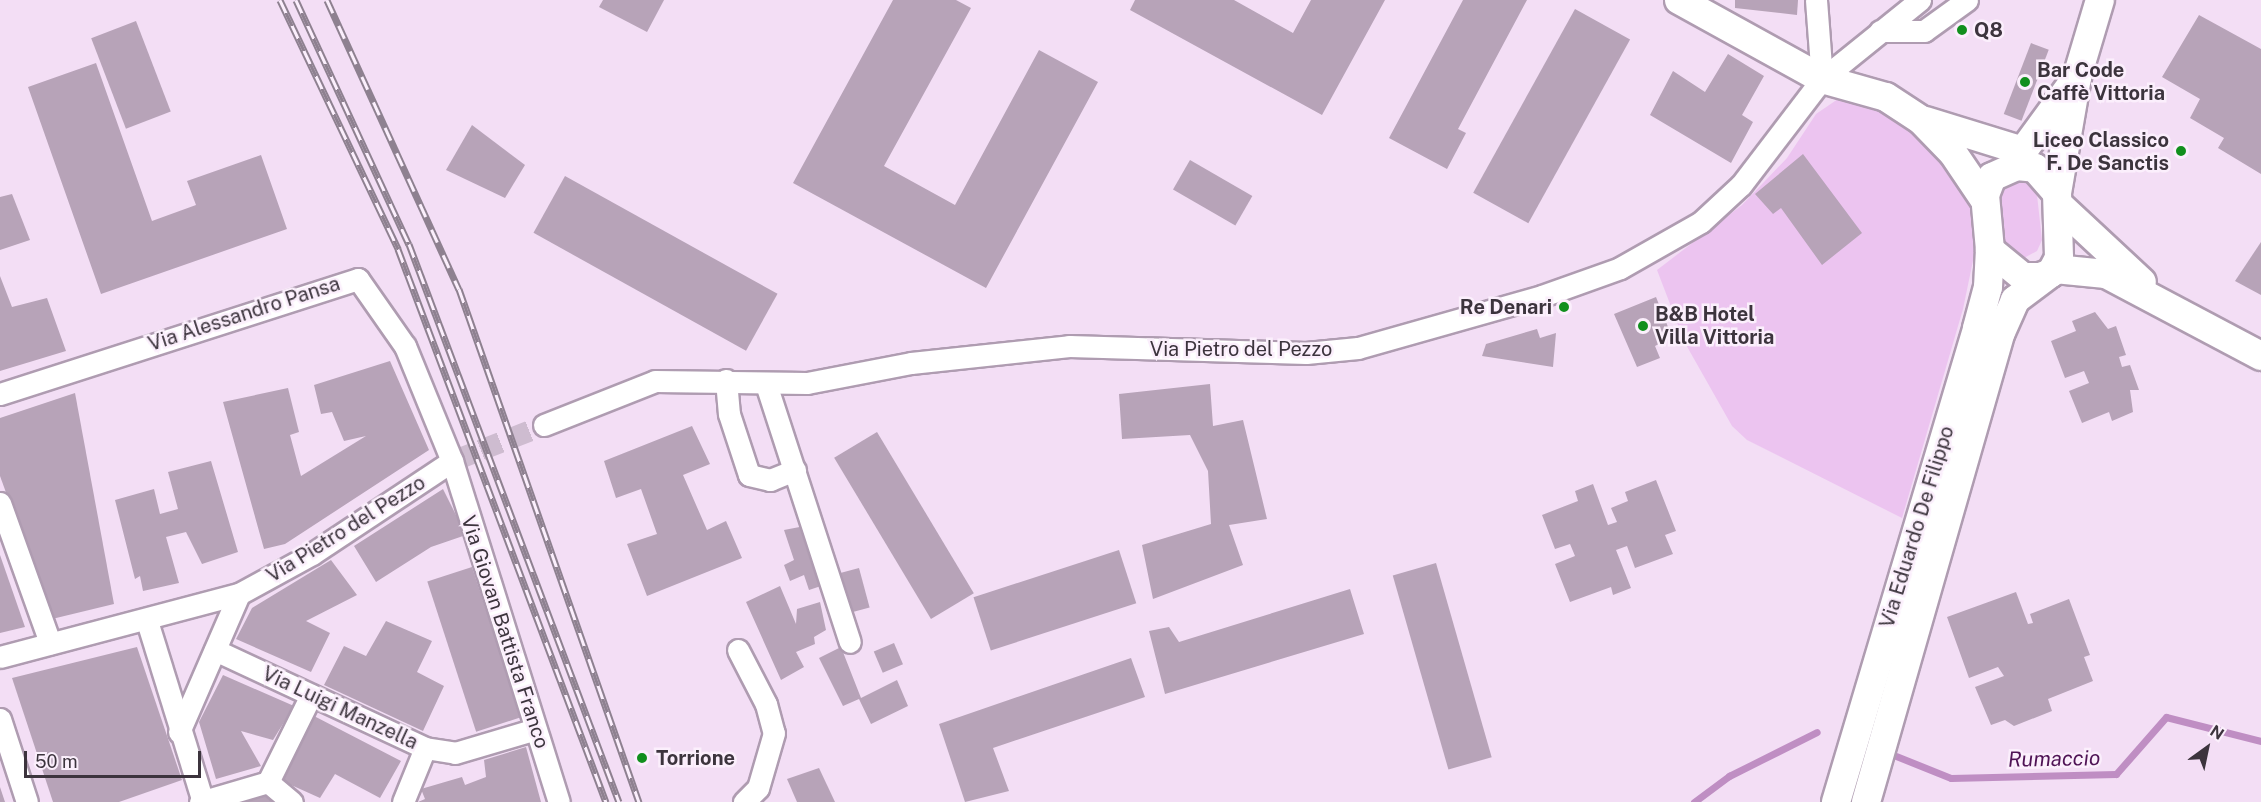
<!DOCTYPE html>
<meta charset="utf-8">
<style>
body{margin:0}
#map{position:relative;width:2261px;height:802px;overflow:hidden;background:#f3def5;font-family:"Public Sans",sans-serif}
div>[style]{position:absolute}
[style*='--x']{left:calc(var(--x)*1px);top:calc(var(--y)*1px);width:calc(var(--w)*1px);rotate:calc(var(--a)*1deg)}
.green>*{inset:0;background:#ecc4f0}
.stream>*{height:7px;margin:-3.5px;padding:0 3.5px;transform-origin:3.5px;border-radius:3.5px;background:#bf8ec3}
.building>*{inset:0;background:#b7a3b8;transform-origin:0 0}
.street-tunnel>*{height:21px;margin-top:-10.5px;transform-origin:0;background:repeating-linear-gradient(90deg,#cebcd0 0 21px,transparent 0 31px)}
.roads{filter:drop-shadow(2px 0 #af9cb1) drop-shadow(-2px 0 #af9cb1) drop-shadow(0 2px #af9cb1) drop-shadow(0 -2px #af9cb1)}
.street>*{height:21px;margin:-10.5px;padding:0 10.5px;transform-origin:10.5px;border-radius:10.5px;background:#fff}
.secondary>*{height:28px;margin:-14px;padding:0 14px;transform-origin:14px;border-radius:14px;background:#fff}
.rail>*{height:7px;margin-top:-3.5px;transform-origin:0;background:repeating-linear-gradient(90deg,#fbeffc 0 14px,#8e8190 0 28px);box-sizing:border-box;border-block:2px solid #8e8190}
.dots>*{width:16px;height:16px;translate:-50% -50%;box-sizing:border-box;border:3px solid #fbeffc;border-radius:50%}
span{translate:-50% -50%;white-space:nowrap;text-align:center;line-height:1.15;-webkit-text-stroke:5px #fbeffc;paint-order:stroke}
.poi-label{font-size:20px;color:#3c343d;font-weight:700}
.left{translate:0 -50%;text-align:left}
.right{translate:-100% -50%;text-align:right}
.street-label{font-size:20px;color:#3c343d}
.water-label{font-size:21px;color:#4f1355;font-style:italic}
.north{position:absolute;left:2177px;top:718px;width:60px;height:60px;-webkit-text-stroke:4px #fbeffc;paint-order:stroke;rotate:33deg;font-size:16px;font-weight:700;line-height:24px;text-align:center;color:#3c343d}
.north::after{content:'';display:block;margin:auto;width:21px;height:27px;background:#3c343d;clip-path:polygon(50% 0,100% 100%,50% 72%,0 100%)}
.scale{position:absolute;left:24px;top:751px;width:177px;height:27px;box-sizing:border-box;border:3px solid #3c343d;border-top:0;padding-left:8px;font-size:18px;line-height:21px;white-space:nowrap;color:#3c343d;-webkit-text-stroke:4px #fbeffc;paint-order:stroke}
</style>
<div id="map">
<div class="green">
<div style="clip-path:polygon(1838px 99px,1860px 99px,1919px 130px,1973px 198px,1975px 251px,1963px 309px,1902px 518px,1747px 440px,1732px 426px,1685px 343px,1657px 270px,1742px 205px,1787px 158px,1816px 114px)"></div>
<div style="clip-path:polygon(2027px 179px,2037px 195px,2042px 240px,2037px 251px,2024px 258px,2005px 244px,1998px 202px,2001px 188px)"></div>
</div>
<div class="stream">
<div style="--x:1896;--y:756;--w:59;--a:21.8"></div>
<div style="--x:1951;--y:778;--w:165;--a:-1.4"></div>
<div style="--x:2116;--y:774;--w:76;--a:-48.7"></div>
<div style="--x:2166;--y:717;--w:98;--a:14.2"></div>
<div style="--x:1694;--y:802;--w:44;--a:-36.6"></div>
<div style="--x:1729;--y:776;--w:98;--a:-26.6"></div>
</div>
<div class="building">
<div style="clip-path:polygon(603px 0,664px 0,647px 32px,599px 7px)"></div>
<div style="clip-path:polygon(893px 0,956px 0,971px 8px,884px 166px,955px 205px,1039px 50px,1098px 82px,986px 288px,793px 183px)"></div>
<div style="clip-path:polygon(1135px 0,1234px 0,1293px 33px,1311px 0,1385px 0,1322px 115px,1130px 10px)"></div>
<div style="clip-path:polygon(1463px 0,1527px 0,1458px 129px,1466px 133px,1447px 169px,1389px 138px)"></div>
<div style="clip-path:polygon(1735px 0,1798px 0,1797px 15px,1735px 8px)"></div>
<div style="left:1575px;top:9px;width:63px;height:210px;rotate:29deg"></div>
<div style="clip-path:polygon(2199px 15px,2261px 49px,2261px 174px,2218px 148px,2224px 138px,2190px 118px,2200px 99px,2162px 77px)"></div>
<div style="left:136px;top:21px;width:97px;height:48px;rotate:69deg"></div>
<div style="left:2031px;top:43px;width:19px;height:76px;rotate:21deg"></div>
<div style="clip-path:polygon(1728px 54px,1764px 76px,1742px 115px,1753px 122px,1731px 163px,1650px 115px,1673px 71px,1705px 92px)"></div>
<div style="clip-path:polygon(96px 63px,152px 221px,196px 205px,187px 181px,261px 155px,287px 229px,101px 294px,28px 87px)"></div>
<div style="clip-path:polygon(472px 125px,525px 165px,505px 198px,446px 170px)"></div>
<div style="clip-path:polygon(1803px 154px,1862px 233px,1822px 265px,1781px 208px,1773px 214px,1755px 194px)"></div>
<div style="left:1190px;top:160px;width:72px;height:34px;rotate:30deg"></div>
<div style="left:565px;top:176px;width:243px;height:65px;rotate:29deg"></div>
<div style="clip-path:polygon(12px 194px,30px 240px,0 250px,0 197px)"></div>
<div style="clip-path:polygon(2261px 242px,2261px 295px,2235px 281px)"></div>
<div style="clip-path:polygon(0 276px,12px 307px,47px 298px,66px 351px,0 371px)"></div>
<div style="clip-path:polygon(1656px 297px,1672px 337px,1655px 346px,1660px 358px,1637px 367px,1614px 314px)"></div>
<div style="clip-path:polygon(2095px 312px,2108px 329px,2116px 326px,2126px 355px,2119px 357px,2122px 367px,2130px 365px,2139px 390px,2130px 390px,2133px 412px,2112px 421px,2109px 412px,2082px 423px,2069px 391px,2089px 383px,2084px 371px,2065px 378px,2051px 341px,2076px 331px,2072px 321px)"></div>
<div style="clip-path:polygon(1537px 329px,1540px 338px,1556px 333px,1553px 367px,1482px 356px,1486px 344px)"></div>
<div style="clip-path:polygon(390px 361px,429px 450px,285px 544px,264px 549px,223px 402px,288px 388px,299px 432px,290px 435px,301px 476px,366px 436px,344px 441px,332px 412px,321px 414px,314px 385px)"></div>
<div style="clip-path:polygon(1210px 384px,1213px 426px,1243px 420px,1267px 519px,1229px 525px,1243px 565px,1153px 599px,1142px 545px,1211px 524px,1208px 471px,1190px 435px,1122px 439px,1119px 394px)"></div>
<div style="clip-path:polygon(75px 393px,114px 604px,52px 619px,0 476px,0 418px)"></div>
<div style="clip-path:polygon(692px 426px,710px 464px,683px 475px,707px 530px,726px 521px,742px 558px,647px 596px,627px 544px,657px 534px,641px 489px,616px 498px,604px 461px)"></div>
<div style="left:877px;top:432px;width:188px;height:50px;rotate:59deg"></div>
<div style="clip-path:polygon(211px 461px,238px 552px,202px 564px,186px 532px,166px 537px,179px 583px,143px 591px,140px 576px,135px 579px,115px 500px,154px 489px,160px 514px,178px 509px,168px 472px)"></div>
<div style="clip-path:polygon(1656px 480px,1676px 531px,1665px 535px,1673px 554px,1635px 568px,1627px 546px,1616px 550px,1631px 588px,1613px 595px,1611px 587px,1570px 602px,1555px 564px,1575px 556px,1570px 544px,1555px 549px,1542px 515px,1578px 501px,1575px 491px,1593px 484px,1608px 525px,1617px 522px,1611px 508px,1628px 501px,1625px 492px)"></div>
<div style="clip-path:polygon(443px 489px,466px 535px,431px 547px,376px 582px,354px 546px)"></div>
<div style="clip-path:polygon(810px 525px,830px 583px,809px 590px,804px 575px,790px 581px,784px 565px,794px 560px,784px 530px)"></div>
<div style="left:1119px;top:550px;width:56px;height:153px;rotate:72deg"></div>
<div style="clip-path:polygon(0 555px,25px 627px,0 633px)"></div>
<div style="clip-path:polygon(331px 560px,357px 595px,306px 621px,330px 633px,311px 672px,236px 639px,252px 608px)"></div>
<div style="left:1436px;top:563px;width:202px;height:45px;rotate:74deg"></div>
<div style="left:472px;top:567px;width:158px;height:47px;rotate:72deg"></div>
<div style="left:859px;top:568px;width:41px;height:27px;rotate:75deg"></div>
<div style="clip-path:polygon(780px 586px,796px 624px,797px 609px,820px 602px,826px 630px,814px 637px,815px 644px,796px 652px,804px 667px,781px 680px,746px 602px)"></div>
<div style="clip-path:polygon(1350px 589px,1364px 634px,1165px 694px,1149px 631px,1169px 627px,1179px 642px)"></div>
<div style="clip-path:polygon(2016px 592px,2028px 624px,2033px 623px,2030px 614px,2069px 599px,2090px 655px,2084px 657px,2093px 681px,2048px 699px,2052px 711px,2014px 726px,2005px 720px,1991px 725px,1975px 687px,2004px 676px,1998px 667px,1969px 678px,1947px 617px)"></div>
<div style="clip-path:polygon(386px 621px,432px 641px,417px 672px,444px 686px,423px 731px,324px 685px,344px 646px,366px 656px)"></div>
<div style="left:894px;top:643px;width:23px;height:22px;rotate:67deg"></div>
<div style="clip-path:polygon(137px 647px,182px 780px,119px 802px,53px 802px,12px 678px)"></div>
<div style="clip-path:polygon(841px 647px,861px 698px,897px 680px,908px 706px,871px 724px,859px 699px,843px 706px,819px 658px)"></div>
<div style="clip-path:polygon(1131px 658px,1145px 697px,993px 748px,1009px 791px,965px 802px,939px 724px)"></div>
<div style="clip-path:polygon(223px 675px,294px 706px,273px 740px,241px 731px,261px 766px,216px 779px,199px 722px)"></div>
<div style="clip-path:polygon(314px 716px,401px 761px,380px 798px,335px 774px,320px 798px,280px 780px)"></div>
<div style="clip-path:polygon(526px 747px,541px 802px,418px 802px,425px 799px,421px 789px,462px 777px,465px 785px,486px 777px,484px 760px)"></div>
<div style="clip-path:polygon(819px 768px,835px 802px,797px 802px,787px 779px)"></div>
<div style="clip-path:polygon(0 787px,5px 802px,0 802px)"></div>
<div style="clip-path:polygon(267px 793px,272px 802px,245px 802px)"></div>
</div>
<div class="street-tunnel">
<div style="--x:452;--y:461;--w:99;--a:-21.4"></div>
</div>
<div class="roads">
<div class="street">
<div style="--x:1816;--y:0;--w:79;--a:85.7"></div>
<div style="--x:1880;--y:31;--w:44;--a:0"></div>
<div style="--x:1924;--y:31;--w:53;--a:-35.8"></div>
<div style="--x:726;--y:380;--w:34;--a:85"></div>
<div style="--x:729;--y:414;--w:64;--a:71.8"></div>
<div style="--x:749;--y:475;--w:22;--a:13"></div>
<div style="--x:770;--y:480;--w:27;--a:-22"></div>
<div style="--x:766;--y:384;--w:271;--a:72"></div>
<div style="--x:0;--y:394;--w:376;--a:-17.8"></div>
<div style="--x:358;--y:279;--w:82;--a:55"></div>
<div style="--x:405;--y:346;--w:124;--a:67.8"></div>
<div style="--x:452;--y:461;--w:357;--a:72.6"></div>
<div style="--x:544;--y:425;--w:119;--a:-21.6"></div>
<div style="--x:655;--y:381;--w:152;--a:0.8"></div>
<div style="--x:807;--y:383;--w:106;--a:-10.9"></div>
<div style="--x:911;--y:363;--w:159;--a:-6.1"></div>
<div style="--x:1069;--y:346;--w:237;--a:1.7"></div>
<div style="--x:1306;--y:353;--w:52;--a:-5.5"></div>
<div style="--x:1358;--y:348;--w:191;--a:-15.8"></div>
<div style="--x:1542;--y:296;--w:83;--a:-19.7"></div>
<div style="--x:1620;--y:268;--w:93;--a:-29.6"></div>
<div style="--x:1701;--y:222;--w:54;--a:-42.8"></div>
<div style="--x:1741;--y:185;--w:133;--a:-52.6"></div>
<div style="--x:1822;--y:79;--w:126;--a:-38.9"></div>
<div style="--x:0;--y:503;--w:149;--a:70.3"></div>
<div style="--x:147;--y:621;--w:189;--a:72.8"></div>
<div style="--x:215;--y:650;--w:232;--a:25"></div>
<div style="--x:425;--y:748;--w:30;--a:9"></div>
<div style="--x:455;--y:753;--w:84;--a:-16.5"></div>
<div style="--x:738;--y:650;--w:61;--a:62.6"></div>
<div style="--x:766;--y:704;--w:30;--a:75"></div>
<div style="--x:774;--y:733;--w:57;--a:106.2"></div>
<div style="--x:758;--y:788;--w:20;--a:135"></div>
<div style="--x:0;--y:657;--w:247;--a:-14.8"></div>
<div style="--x:239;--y:594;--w:83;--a:-28.7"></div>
<div style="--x:312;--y:554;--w:168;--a:-33.6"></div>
<div style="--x:0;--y:719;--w:87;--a:72"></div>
<div style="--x:179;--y:732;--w:150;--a:-66.5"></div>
<div style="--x:268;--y:782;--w:97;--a:-63.7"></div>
<div style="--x:200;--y:802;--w:71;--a:-16.4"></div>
<div style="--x:268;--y:782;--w:31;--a:40"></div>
<div style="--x:403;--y:802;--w:58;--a:-67.8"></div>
</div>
<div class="secondary">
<div style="--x:1679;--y:0;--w:163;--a:28.9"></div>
<div style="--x:1822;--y:79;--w:66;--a:15.7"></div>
<div style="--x:1886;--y:97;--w:42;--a:33.3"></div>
<div style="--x:1921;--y:120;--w:46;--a:45.9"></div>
<div style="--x:1953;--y:153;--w:55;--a:56"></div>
<div style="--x:1926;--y:121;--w:102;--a:17.2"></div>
<div style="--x:2023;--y:151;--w:92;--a:-53.9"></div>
<div style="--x:2017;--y:166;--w:18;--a:6"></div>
<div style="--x:2035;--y:168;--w:33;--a:49"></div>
<div style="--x:2057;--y:193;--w:65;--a:88.2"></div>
<div style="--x:2059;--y:258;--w:17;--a:118"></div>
<div style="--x:2051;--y:273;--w:12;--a:160"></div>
<div style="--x:2040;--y:277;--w:17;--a:180"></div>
<div style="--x:2023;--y:277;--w:43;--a:-140.7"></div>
<div style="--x:1990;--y:250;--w:55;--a:-95.2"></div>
<div style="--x:1985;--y:195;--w:19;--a:-69"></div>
<div style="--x:1992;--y:177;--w:27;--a:-24"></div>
<div style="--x:2057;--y:193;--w:118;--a:-80.2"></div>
<div style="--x:2077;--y:77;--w:80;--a:-73.4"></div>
<div style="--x:2059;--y:205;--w:113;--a:42.9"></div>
<div style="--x:2055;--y:269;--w:51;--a:5.6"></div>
<div style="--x:2106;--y:274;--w:175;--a:27.9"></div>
<div style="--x:1836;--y:802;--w:495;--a:-73.4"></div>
<div style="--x:1977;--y:328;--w:42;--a:-75"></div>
<div style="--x:1988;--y:287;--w:37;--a:-87"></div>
<div style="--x:1866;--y:802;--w:489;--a:-74"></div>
<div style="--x:2001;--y:332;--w:35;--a:-66"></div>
<div style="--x:2015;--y:300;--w:45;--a:-36.9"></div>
</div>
</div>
<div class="rail">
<div style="--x:280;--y:0;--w:276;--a:64.6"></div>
<div style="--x:398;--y:249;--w:591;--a:69.39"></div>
<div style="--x:296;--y:0;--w:269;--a:65.2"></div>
<div style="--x:409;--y:244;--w:596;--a:69.38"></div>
<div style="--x:327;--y:0;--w:318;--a:65.5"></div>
<div style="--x:459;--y:289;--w:544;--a:70.67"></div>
</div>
<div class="dots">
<div style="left:1962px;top:30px;background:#118f1d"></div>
<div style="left:2025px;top:82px;background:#118f1d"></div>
<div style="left:2181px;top:151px;background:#118f1d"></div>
<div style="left:1564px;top:307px;background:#118f1d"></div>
<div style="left:1643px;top:326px;background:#118f1d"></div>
<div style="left:642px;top:758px;background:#118f1d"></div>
</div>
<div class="poi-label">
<span class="left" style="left:1974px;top:30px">Q8</span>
<span class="left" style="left:2037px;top:82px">Bar Code<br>Caffè Vittoria</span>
<span class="right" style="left:2169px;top:152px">Liceo Classico<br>F. De Sanctis</span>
<span class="right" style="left:1552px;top:307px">Re Denari</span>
<span class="left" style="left:1655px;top:326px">B&amp;B Hotel<br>Villa Vittoria</span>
<span class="left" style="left:656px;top:758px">Torrione</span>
</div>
<div class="street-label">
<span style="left:244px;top:314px;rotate:-18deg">Via Alessandro Pansa</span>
<span style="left:1241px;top:349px">Via Pietro del Pezzo</span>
<span style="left:1917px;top:527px;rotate:-73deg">Via Eduardo De Filippo</span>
<span style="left:346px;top:529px;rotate:-32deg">Via Pietro del Pezzo</span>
<span style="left:505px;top:632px;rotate:72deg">Via Giovan Battista Franco</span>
<span style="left:340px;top:708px;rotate:25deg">Via Luigi Manzella</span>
</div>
<div class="water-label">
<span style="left:2054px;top:759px;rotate:-1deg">Rumaccio</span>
</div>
<div class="north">N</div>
<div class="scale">50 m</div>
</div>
